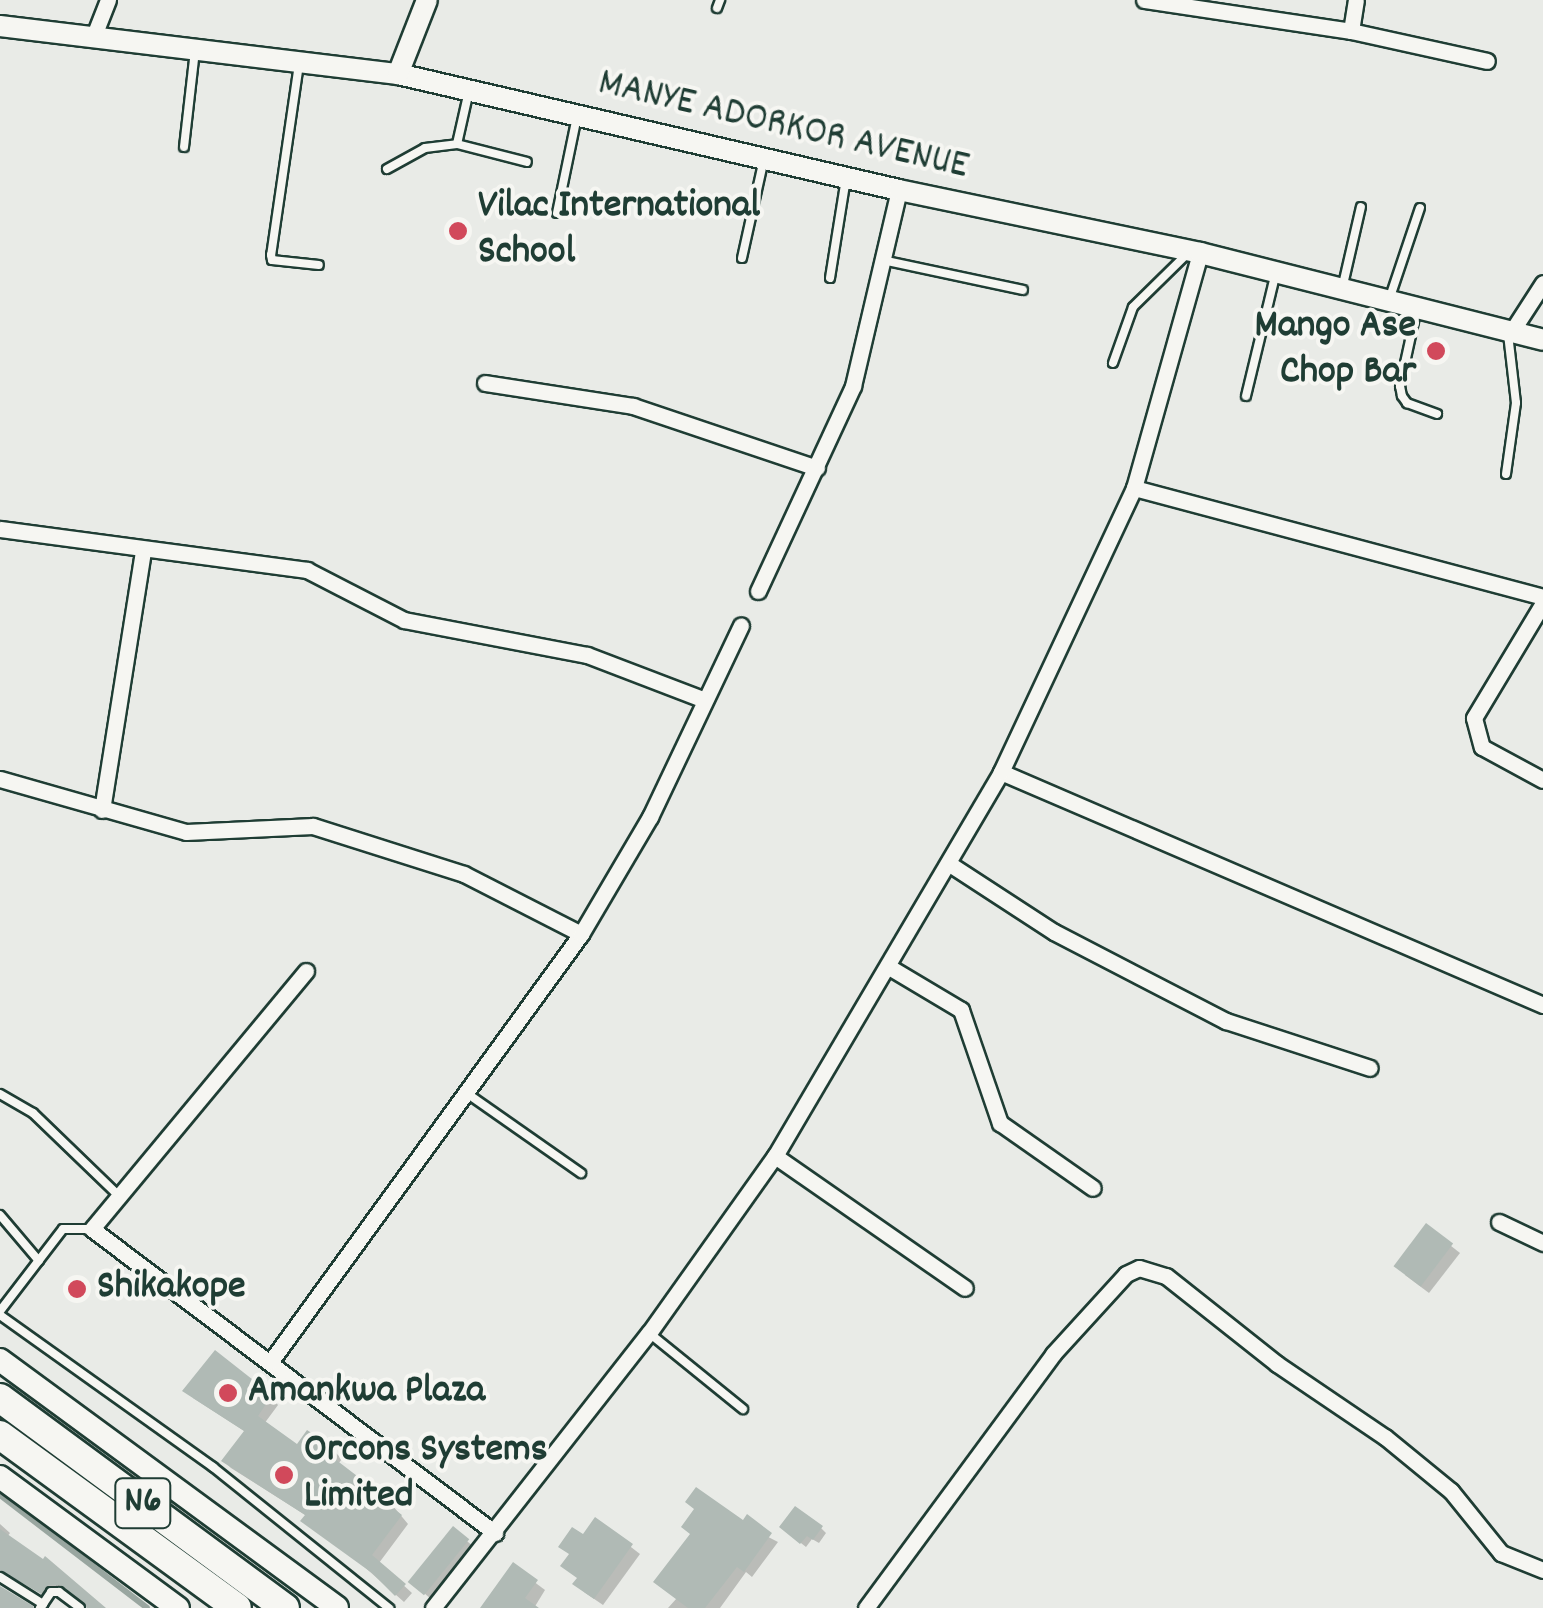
<!DOCTYPE html>
<style>
body{margin:0}
#map{position:relative;width:1543px;height:1608px;overflow:hidden;background:#e9ebe7;font-family:Dekko,sans-serif}
div>[style]{position:absolute}
[style*='--x']{left:calc(var(--x)*1px);top:calc(var(--y)*1px);width:calc(var(--w)*1px);rotate:calc(var(--a)*1deg)}
.shadow>*{inset:0;background:#0003}
.stream>*{height:6px;margin:-3px;padding:0 3px;transform-origin:3px;border-radius:3px;background:#99a6a0}
.building>*{inset:0;background:#b0bab5;transform-origin:0 0}
.roads{filter:drop-shadow(2px 0 #1f3d34) drop-shadow(-2px 0 #1f3d34) drop-shadow(0 2px #1f3d34) drop-shadow(0 -2px #1f3d34)}
.service>*{height:8px;margin:-4px;padding:0 4px;transform-origin:4px;border-radius:4px;background:#f6f6f2}
.minor>*{height:15px;margin:-7.5px;padding:0 7.5px;transform-origin:7.5px;border-radius:7.5px;background:#f6f6f2}
.tertiary>*{height:20px;margin:-10px;padding:0 10px;transform-origin:10px;border-radius:10px;background:#f6f6f2}
.secondary>*{height:22px;margin:-11px;padding:0 11px;transform-origin:11px;border-radius:11px;background:#f6f6f2}
.trunk>*{height:28px;margin:-14px;padding:0 14px;transform-origin:14px;border-radius:14px;background:#f6f6f2}
.dots>*{width:28px;height:28px;translate:-50% -50%;box-sizing:border-box;border:5px solid #f6f6f2;border-radius:50%}
span{translate:-50% -50%;white-space:nowrap;text-align:center;line-height:1.15;-webkit-text-stroke:8px #f6f6f2;paint-order:stroke}
.shield-label span{padding:2px 8px;background:#f6f6f2;border:2px solid;border-radius:8px;-webkit-text-stroke-width:0}
.shield-label{font-size:38px;color:#1f3d34;font-weight:700}
.street-label{font-size:40px;color:#1f3d34}
.poi-label{font-size:40px;color:#1f3d34;font-weight:700}
.left{translate:0 -50%;text-align:left}
.right{translate:-100% -50%;text-align:right}
</style>
<div id="map">
<div class="shadow">
<div style="clip-path:polygon(1427px 1227px,1460px 1253px,1429px 1293px,1405px 1275px)"></div>
<div style="clip-path:polygon(271px 1397px,278px 1405px,264px 1424px,297px 1448px,334px 1451px,342px 1459px,338px 1464px,393px 1506px,408px 1524px,379px 1563px,412px 1593px,404px 1602px,307px 1516px,231px 1468px,224px 1461px,246px 1432px,193px 1398px)"></div>
<div style="clip-path:polygon(596px 1520px,640px 1554px,603px 1605px,584px 1592px,579px 1579px)"></div>
<div style="clip-path:polygon(0 1524px,10px 1533px,7px 1537px,103px 1608px,89px 1608px,65px 1586px,51px 1587px,44px 1595px,3px 1570px,0 1573px)"></div>
<div style="clip-path:polygon(743px 1524px,778px 1542px,752px 1577px,746px 1572px,720px 1608px,668px 1608px)"></div>
<div style="clip-path:polygon(821px 1528px,826px 1533px,819px 1543px,812px 1539px,806px 1547px,787px 1532px)"></div>
<div style="clip-path:polygon(453px 1530px,473px 1546px,431px 1599px,417px 1587px)"></div>
<div style="clip-path:polygon(513px 1566px,545px 1590px,534px 1608px,484px 1608px)"></div>
</div>
<div class="stream">
<div style="--x:0;--y:1495;--w:185;--a:37.5"></div>
</div>
<div class="building">
<div style="left:1426px;top:1223px;width:34px;height:54px;rotate:37deg"></div>
<div style="clip-path:polygon(215px 1350px,272px 1395px,258px 1416px,297px 1444px,307px 1430px,336px 1449px,331px 1456px,395px 1505px,393px 1508px,402px 1515px,372px 1555px,406px 1584px,395px 1596px,372px 1573px,300px 1521px,305px 1515px,221px 1461px,244px 1431px,182px 1391px)"></div>
<div style="clip-path:polygon(696px 1487px,743px 1520px,747px 1514px,772px 1533px,744px 1572px,737px 1567px,705px 1608px,688px 1608px,653px 1582px,690px 1534px,681px 1527px,694px 1509px,685px 1502px)"></div>
<div style="clip-path:polygon(795px 1506px,823px 1526px,813px 1540px,807px 1536px,800px 1544px,779px 1527px)"></div>
<div style="clip-path:polygon(595px 1517px,633px 1544px,594px 1599px,572px 1584px,577px 1578px,560px 1566px,569px 1554px,558px 1547px,572px 1527px,583px 1534px)"></div>
<div style="left:453px;top:1526px;width:21px;height:72px;rotate:39deg"></div>
<div style="clip-path:polygon(0 1529px,43px 1559px,45px 1556px,106px 1608px,87px 1608px,60px 1585px,48px 1585px,41px 1594px,0 1570px)"></div>
<div style="clip-path:polygon(513px 1562px,538px 1580px,525px 1598px,539px 1608px,480px 1608px)"></div>
<div style="clip-path:polygon(0 1586px,33px 1606px,33px 1608px,0 1608px)"></div>
</div>
<div class="roads">
<div class="service">
<div style="--x:717;--y:8;--w:9;--a:-69"></div>
<div style="--x:299;--y:64;--w:193;--a:98.3"></div>
<div style="--x:271;--y:255;--w:5;--a:79"></div>
<div style="--x:272;--y:260;--w:47;--a:6.1"></div>
<div style="--x:457;--y:144;--w:50;--a:-77.3"></div>
<div style="--x:184;--y:147;--w:97;--a:-83.5"></div>
<div style="--x:387;--y:169;--w:43;--a:-28.9"></div>
<div style="--x:425;--y:148;--w:32;--a:-7"></div>
<div style="--x:457;--y:144;--w:72;--a:14.4"></div>
<div style="--x:557;--y:213;--w:99;--a:-78.3"></div>
<div style="--x:742;--y:258;--w:101;--a:-77.5"></div>
<div style="--x:882;--y:260;--w:144;--a:12"></div>
<div style="--x:830;--y:278;--w:101;--a:-80.9"></div>
<div style="--x:1342;--y:289;--w:84;--a:-77"></div>
<div style="--x:1389;--y:300;--w:97;--a:-71.4"></div>
<div style="--x:1417;--y:308;--w:80;--a:102.3"></div>
<div style="--x:1400;--y:386;--w:10;--a:79"></div>
<div style="--x:1402;--y:396;--w:9;--a:54"></div>
<div style="--x:1407;--y:403;--w:32;--a:20"></div>
<div style="--x:1113;--y:363;--w:59;--a:-70.3"></div>
<div style="--x:1133;--y:307;--w:76;--a:-44.5"></div>
<div style="--x:1246;--y:396;--w:123;--a:-76.4"></div>
<div style="--x:1506;--y:474;--w:72;--a:-82"></div>
<div style="--x:1516;--y:403;--w:69;--a:-96.6"></div>
<div style="--x:0;--y:1094;--w:38;--a:30"></div>
<div style="--x:33;--y:1113;--w:118;--a:44"></div>
<div style="--x:468;--y:1094;--w:138;--a:35"></div>
<div style="--x:0;--y:1215;--w:60;--a:49.7"></div>
<div style="--x:0;--y:1311;--w:103;--a:-52.5"></div>
<div style="--x:63;--y:1229;--w:29;--a:0"></div>
<div style="--x:0;--y:1315;--w:262;--a:35.5"></div>
<div style="--x:213;--y:1467;--w:226;--a:38.7"></div>
<div style="--x:649;--y:1333;--w:121;--a:39"></div>
<div style="--x:0;--y:1577;--w:51;--a:32.1"></div>
<div style="--x:43;--y:1604;--w:5;--a:127"></div>
<div style="--x:43;--y:1604;--w:14;--a:-56"></div>
<div style="--x:51;--y:1592;--w:8;--a:0"></div>
<div style="--x:59;--y:1592;--w:26;--a:37"></div>
</div>
<div class="minor">
<div style="--x:1144;--y:0;--w:209;--a:8.5"></div>
<div style="--x:1351;--y:31;--w:139;--a:12.4"></div>
<div style="--x:1351;--y:31;--w:31;--a:-81"></div>
<div style="--x:93;--y:38;--w:41;--a:-68.5"></div>
<div style="--x:1512;--y:331;--w:57;--a:-57.1"></div>
<div style="--x:485;--y:383;--w:150;--a:8.8"></div>
<div style="--x:633;--y:406;--w:194;--a:18.6"></div>
<div style="--x:1134;--y:488;--w:423;--a:14.9"></div>
<div style="--x:0;--y:529;--w:310;--a:7.6"></div>
<div style="--x:307;--y:570;--w:109;--a:27.3"></div>
<div style="--x:404;--y:620;--w:186;--a:10.8"></div>
<div style="--x:587;--y:655;--w:126;--a:20.9"></div>
<div style="--x:758;--y:591;--w:226;--a:-65.1"></div>
<div style="--x:853;--y:386;--w:201;--a:-76.8"></div>
<div style="--x:1543;--y:603;--w:134;--a:121"></div>
<div style="--x:1474;--y:718;--w:30;--a:75"></div>
<div style="--x:1482;--y:747;--w:69;--a:28.4"></div>
<div style="--x:1001;--y:772;--w:590;--a:23.26"></div>
<div style="--x:0;--y:779;--w:193;--a:15.9"></div>
<div style="--x:186;--y:832;--w:127;--a:-2.7"></div>
<div style="--x:313;--y:826;--w:158;--a:17.6"></div>
<div style="--x:464;--y:874;--w:131;--a:27.1"></div>
<div style="--x:102;--y:810;--w:263;--a:-81"></div>
<div style="--x:948;--y:863;--w:126;--a:33.1"></div>
<div style="--x:1054;--y:932;--w:194;--a:27.4"></div>
<div style="--x:1226;--y:1021;--w:151;--a:18.1"></div>
<div style="--x:889;--y:967;--w:84;--a:30.8"></div>
<div style="--x:961;--y:1010;--w:120;--a:71"></div>
<div style="--x:1000;--y:1123;--w:113;--a:35"></div>
<div style="--x:306;--y:971;--w:335;--a:129.7"></div>
<div style="--x:92;--y:1229;--w:505;--a:37.03"></div>
<div style="--x:775;--y:1156;--w:231;--a:34.8"></div>
<div style="--x:1499;--y:1222;--w:49;--a:25.5"></div>
<div style="--x:271;--y:1361;--w:528;--a:-54.02"></div>
<div style="--x:581;--y:934;--w:136;--a:-59.5"></div>
<div style="--x:650;--y:817;--w:212;--a:-64.6"></div>
<div style="--x:433;--y:1608;--w:350;--a:-51.9"></div>
<div style="--x:649;--y:1333;--w:217;--a:-54.6"></div>
<div style="--x:775;--y:1156;--w:446;--a:-59.5"></div>
<div style="--x:1001;--y:772;--w:314;--a:-64.9"></div>
<div style="--x:1134;--y:488;--w:244;--a:-74.3"></div>
<div style="--x:866;--y:1608;--w:315;--a:-53.6"></div>
<div style="--x:1053;--y:1354;--w:108;--a:-47.6"></div>
<div style="--x:1126;--y:1274;--w:14;--a:-25"></div>
<div style="--x:1139;--y:1268;--w:28;--a:17"></div>
<div style="--x:1166;--y:1276;--w:142;--a:38.4"></div>
<div style="--x:1277;--y:1364;--w:130;--a:34.1"></div>
<div style="--x:1385;--y:1437;--w:85;--a:39.3"></div>
<div style="--x:1451;--y:1491;--w:80;--a:51.1"></div>
<div style="--x:1501;--y:1553;--w:45;--a:22"></div>
</div>
<div class="tertiary">
<div style="--x:0;--y:26;--w:401;--a:6.9"></div>
<div style="--x:398;--y:74;--w:514;--a:13.04"></div>
<div style="--x:899;--y:190;--w:308;--a:11.8"></div>
<div style="--x:1200;--y:253;--w:354;--a:14.2"></div>
<div style="--x:398;--y:74;--w:79;--a:-68.6"></div>
</div>
<div class="secondary">
<div style="--x:0;--y:1360;--w:418;--a:36.3"></div>
<div style="--x:0;--y:1477;--w:221;--a:36.4"></div>
</div>
<div class="trunk">
<div style="--x:0;--y:1398;--w:354;--a:36.4"></div>
<div style="--x:0;--y:1435;--w:293;--a:36.1"></div>
</div>
</div>
<div class="dots">
<div style="left:458px;top:231px;background:#d1495b"></div>
<div style="left:1436px;top:351px;background:#d1495b"></div>
<div style="left:77px;top:1289px;background:#d1495b"></div>
<div style="left:228px;top:1393px;background:#d1495b"></div>
<div style="left:284px;top:1475px;background:#d1495b"></div>
</div>
<div class="shield-label">
<span style="left:143px;top:1503px">N6</span>
</div>
<div class="street-label">
<span style="left:783px;top:127px;rotate:13deg">MANYE ADORKOR AVENUE</span>
</div>
<div class="poi-label">
<span class="left" style="left:478px;top:231px">Vilac International<br>School</span>
<span class="right" style="left:1416px;top:351px">Mango Ase<br>Chop Bar</span>
<span class="left" style="left:97px;top:1289px">Shikakope</span>
<span class="left" style="left:248px;top:1393px">Amankwa Plaza</span>
<span class="left" style="left:304px;top:1475px">Orcons Systems<br>Limited</span>
</div>
</div>
